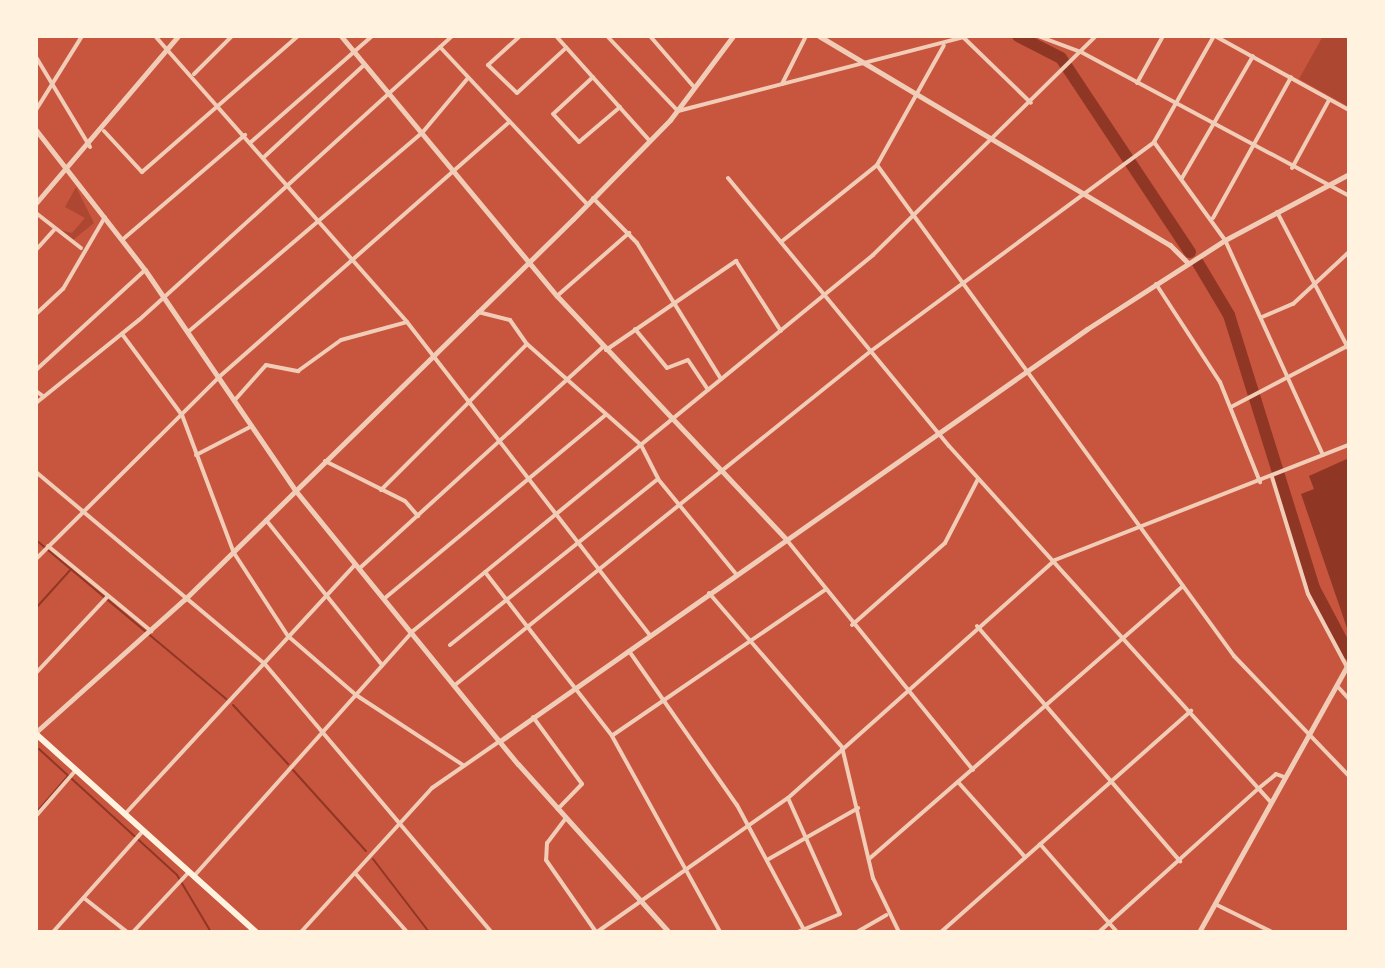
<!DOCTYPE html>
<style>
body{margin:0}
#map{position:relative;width:1385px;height:968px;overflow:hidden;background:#c8553d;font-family:"Asap Condensed",sans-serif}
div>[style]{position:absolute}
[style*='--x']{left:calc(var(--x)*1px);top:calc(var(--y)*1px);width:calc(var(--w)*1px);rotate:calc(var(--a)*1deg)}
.green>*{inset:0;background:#ae4732}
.water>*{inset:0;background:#8f3625}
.stream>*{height:2px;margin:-1px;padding:0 1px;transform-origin:1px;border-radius:1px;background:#8f3625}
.river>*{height:12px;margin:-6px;padding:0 6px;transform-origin:6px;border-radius:6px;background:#8f3625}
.minor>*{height:4px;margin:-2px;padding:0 2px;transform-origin:2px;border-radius:2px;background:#f1ccb7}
.tertiary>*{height:5px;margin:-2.5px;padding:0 2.5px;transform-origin:2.5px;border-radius:2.5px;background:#f1ccb7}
.secondary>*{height:6px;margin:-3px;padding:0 3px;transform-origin:3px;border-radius:3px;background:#fff3e0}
span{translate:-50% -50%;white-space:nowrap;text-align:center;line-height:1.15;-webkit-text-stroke:6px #fff3e0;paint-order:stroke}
.frame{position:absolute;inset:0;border:38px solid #fff3e0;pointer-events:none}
</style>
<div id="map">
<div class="green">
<div style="clip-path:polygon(1323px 36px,1349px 36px,1349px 107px,1299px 79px)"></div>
<div style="clip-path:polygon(76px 187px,94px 223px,73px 240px,57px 229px,72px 233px,85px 218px,65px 207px)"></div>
</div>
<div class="water">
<div style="clip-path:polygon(1349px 458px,1349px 623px,1347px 628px,1301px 494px,1314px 489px,1309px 476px)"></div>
</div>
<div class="stream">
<div style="--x:36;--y:540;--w:248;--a:39.9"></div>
<div style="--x:36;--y:608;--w:54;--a:-48"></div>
<div style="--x:233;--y:705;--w:81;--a:47"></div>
<div style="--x:39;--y:749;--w:187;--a:42.4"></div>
<div style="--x:177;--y:875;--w:66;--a:59.2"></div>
<div style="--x:293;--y:770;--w:109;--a:48"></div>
<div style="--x:36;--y:813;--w:48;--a:-49.3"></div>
<div style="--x:373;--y:859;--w:92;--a:52.5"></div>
</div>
<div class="river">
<div style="--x:1018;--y:36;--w:48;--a:27.1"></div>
<div style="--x:1061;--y:58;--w:233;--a:56.4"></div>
<div style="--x:1198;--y:263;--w:61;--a:59.2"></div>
<div style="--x:1229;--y:315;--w:286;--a:72.7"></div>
<div style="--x:1314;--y:588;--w:75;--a:62.1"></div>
</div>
<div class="minor">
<div style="--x:155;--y:36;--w:381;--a:48.6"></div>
<div style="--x:407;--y:322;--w:395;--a:52.2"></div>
<div style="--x:520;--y:36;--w:43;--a:137.8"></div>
<div style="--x:488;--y:65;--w:40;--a:44"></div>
<div style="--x:517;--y:93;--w:67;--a:-42.6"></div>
<div style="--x:556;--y:36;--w:141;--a:48.2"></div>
<div style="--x:607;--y:36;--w:103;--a:46.6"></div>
<div style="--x:678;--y:111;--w:300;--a:-14.5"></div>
<div style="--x:650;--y:36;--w:67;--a:49.2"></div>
<div style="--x:1038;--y:36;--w:46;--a:20.4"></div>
<div style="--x:1081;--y:52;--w:304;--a:28.2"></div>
<div style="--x:1215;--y:36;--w:153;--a:28.9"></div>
<div style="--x:964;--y:38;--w:93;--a:44.1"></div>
<div style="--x:440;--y:47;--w:215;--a:46.9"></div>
<div style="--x:36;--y:57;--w:105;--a:59"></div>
<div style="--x:194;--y:74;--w:54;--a:-45"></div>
<div style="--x:593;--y:77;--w:54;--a:137.2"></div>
<div style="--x:553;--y:114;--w:38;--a:47"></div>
<div style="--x:579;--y:142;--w:54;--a:-40.5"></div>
<div style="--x:1137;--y:83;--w:54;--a:-61"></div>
<div style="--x:782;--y:84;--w:54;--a:-63.4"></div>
<div style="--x:36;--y:110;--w:87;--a:-58.1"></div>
<div style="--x:104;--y:131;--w:56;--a:47.2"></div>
<div style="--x:142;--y:172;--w:207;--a:-41.1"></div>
<div style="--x:251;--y:142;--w:161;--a:-41.2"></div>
<div style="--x:1154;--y:142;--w:121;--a:54.1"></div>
<div style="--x:1225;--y:240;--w:236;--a:65.5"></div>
<div style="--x:264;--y:157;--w:137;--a:-42.6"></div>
<div style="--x:877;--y:165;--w:607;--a:53.98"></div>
<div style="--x:1234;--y:656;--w:166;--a:46.2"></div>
<div style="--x:1292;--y:168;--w:77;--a:-61.4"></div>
<div style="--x:728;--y:178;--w:347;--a:50.5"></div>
<div style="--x:949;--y:446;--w:480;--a:47.9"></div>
<div style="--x:1182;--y:178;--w:141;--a:-59.8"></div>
<div style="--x:593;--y:198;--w:63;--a:45.6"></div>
<div style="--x:637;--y:243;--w:160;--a:58.3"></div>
<div style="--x:1277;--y:212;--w:156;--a:62.4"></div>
<div style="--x:36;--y:213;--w:57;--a:37.9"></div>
<div style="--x:1213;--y:218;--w:161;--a:-61"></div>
<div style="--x:122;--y:240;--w:162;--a:-40.5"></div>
<div style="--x:781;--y:242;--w:123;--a:-38.7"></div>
<div style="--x:877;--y:165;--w:137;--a:-60.8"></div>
<div style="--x:36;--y:250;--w:27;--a:-48"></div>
<div style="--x:1156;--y:284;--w:117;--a:56.9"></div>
<div style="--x:1220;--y:382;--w:108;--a:68.2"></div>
<div style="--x:557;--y:296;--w:96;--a:-41.2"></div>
<div style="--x:478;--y:312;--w:33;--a:14"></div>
<div style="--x:510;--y:320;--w:29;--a:55"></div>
<div style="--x:527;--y:344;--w:152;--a:41.5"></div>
<div style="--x:641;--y:445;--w:38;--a:63"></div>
<div style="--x:658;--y:479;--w:123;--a:50.6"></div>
<div style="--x:36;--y:314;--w:37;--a:-43"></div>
<div style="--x:63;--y:289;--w:83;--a:-59.7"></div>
<div style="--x:1262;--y:317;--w:34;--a:-23"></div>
<div style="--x:1293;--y:304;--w:76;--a:-42.9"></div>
<div style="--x:635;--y:329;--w:50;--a:50.6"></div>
<div style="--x:667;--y:368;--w:22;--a:-21"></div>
<div style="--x:688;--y:360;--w:36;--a:56"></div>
<div style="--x:188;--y:332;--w:307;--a:-40.4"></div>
<div style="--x:422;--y:133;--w:72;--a:-50.1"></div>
<div style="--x:122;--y:334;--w:101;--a:53.5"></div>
<div style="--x:182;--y:415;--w:147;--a:69.4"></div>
<div style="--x:234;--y:553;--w:99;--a:57"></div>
<div style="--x:288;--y:636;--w:90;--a:40.9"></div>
<div style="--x:356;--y:695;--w:128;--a:33.2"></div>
<div style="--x:606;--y:350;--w:158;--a:-34.4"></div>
<div style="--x:736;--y:261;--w:83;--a:57.3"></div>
<div style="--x:36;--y:370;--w:148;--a:-42.5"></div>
<div style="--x:36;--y:391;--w:9;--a:36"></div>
<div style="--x:234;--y:401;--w:48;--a:-48.4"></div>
<div style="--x:266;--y:365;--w:33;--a:11"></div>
<div style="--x:298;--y:371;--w:53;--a:-35.8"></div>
<div style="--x:341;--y:340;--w:68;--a:-15.3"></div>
<div style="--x:36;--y:403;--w:132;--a:-38.9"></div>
<div style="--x:139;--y:320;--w:423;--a:-42.2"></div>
<div style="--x:1231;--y:407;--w:131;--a:-27.7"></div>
<div style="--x:196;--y:455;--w:63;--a:-27.4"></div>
<div style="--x:325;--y:461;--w:89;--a:26.6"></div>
<div style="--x:405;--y:501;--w:20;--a:49"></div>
<div style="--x:36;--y:472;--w:297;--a:40"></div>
<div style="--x:264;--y:663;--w:352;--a:49.8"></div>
<div style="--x:1272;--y:477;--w:122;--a:72.9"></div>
<div style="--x:1308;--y:594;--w:83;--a:61.9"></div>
<div style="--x:381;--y:490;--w:206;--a:-45"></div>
<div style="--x:266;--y:520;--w:186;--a:51.3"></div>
<div style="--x:786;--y:539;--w:297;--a:51"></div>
<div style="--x:48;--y:546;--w:134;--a:39.5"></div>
<div style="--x:36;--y:559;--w:258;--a:-44.8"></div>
<div style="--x:219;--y:377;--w:386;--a:-41.3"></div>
<div style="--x:361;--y:567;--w:327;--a:-42.3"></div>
<div style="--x:485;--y:572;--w:207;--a:52.2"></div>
<div style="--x:612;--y:736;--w:224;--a:61.1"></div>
<div style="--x:709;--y:593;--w:203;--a:49.2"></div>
<div style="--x:842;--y:747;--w:135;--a:76.7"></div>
<div style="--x:873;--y:878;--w:60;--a:64.3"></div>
<div style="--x:385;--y:598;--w:285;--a:-39.7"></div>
<div style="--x:852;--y:625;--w:124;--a:-41.4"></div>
<div style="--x:945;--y:543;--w:72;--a:-62.7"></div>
<div style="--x:977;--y:626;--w:311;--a:49.2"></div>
<div style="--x:450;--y:645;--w:266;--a:-38.6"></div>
<div style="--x:629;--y:651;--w:188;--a:55"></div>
<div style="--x:737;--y:805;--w:144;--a:61.8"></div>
<div style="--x:36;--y:673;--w:105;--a:-46.9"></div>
<div style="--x:455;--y:685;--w:533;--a:-38.76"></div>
<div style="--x:871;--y:351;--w:352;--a:-36.4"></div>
<div style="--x:1154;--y:142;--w:122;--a:-60.5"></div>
<div style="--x:1339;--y:688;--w:15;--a:48"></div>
<div style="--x:533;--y:717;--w:83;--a:53.8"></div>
<div style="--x:582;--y:784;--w:35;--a:134"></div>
<div style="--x:613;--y:735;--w:257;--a:-34.4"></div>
<div style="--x:958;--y:782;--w:101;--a:48.2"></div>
<div style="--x:788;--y:798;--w:127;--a:65.9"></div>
<div style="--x:840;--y:914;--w:46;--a:156.8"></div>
<div style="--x:125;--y:814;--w:340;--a:-47.3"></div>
<div style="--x:36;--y:816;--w:61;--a:-49"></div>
<div style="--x:566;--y:818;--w:31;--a:127"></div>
<div style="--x:547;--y:843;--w:17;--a:93"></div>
<div style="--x:546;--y:860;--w:88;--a:55.2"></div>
<div style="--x:1040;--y:844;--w:117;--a:48.8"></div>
<div style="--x:869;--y:859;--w:416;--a:-41"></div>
<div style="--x:767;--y:860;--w:105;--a:-29.7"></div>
<div style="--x:355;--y:873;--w:79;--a:48.6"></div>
<div style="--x:194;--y:876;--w:329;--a:-48.2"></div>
<div style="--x:413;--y:631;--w:594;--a:-39.26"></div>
<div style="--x:873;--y:255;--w:313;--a:-44.5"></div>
<div style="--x:84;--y:898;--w:55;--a:38.3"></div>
<div style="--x:1215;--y:904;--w:64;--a:26.2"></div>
<div style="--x:53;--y:932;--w:135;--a:-48.3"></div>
<div style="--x:133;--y:932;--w:81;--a:-47"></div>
<div style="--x:301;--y:932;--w:195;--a:-47.7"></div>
<div style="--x:432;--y:788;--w:83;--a:-34.7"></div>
<div style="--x:597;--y:932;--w:233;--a:-35.1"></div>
<div style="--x:788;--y:798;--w:358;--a:-41.7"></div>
<div style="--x:1055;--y:560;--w:316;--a:-21.4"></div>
<div style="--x:857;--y:932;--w:34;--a:-30"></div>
<div style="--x:941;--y:932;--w:334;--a:-41.5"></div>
<div style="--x:1099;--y:932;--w:215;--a:-42"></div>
<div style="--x:1259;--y:788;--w:22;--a:-39"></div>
<div style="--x:1276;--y:774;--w:9;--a:21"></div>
<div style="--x:1348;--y:932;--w:1;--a:-45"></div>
</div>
<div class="tertiary">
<div style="--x:341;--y:36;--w:338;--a:50.3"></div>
<div style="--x:557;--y:296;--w:334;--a:46.7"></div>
<div style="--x:819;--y:36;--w:409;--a:30.8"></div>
<div style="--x:1170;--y:245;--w:25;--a:45"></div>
<div style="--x:36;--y:130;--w:177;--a:52.1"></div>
<div style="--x:145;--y:270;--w:266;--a:55.7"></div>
<div style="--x:295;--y:490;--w:353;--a:50.9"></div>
<div style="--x:518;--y:764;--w:226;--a:48.1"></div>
<div style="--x:36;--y:203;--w:219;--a:-49.6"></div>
<div style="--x:36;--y:732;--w:200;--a:-41.8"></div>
<div style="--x:185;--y:599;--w:543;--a:-44.4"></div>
<div style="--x:573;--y:219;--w:139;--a:-45.6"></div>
<div style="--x:670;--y:120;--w:105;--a:-53.1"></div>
<div style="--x:500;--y:741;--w:717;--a:-35.06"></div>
<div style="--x:1087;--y:329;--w:164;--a:-32.8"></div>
<div style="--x:1225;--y:240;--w:140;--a:-28"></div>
<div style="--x:1199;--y:932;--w:309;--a:-60.9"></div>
</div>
<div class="secondary">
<div style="--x:36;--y:734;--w:296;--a:42"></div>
</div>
<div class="frame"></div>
</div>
